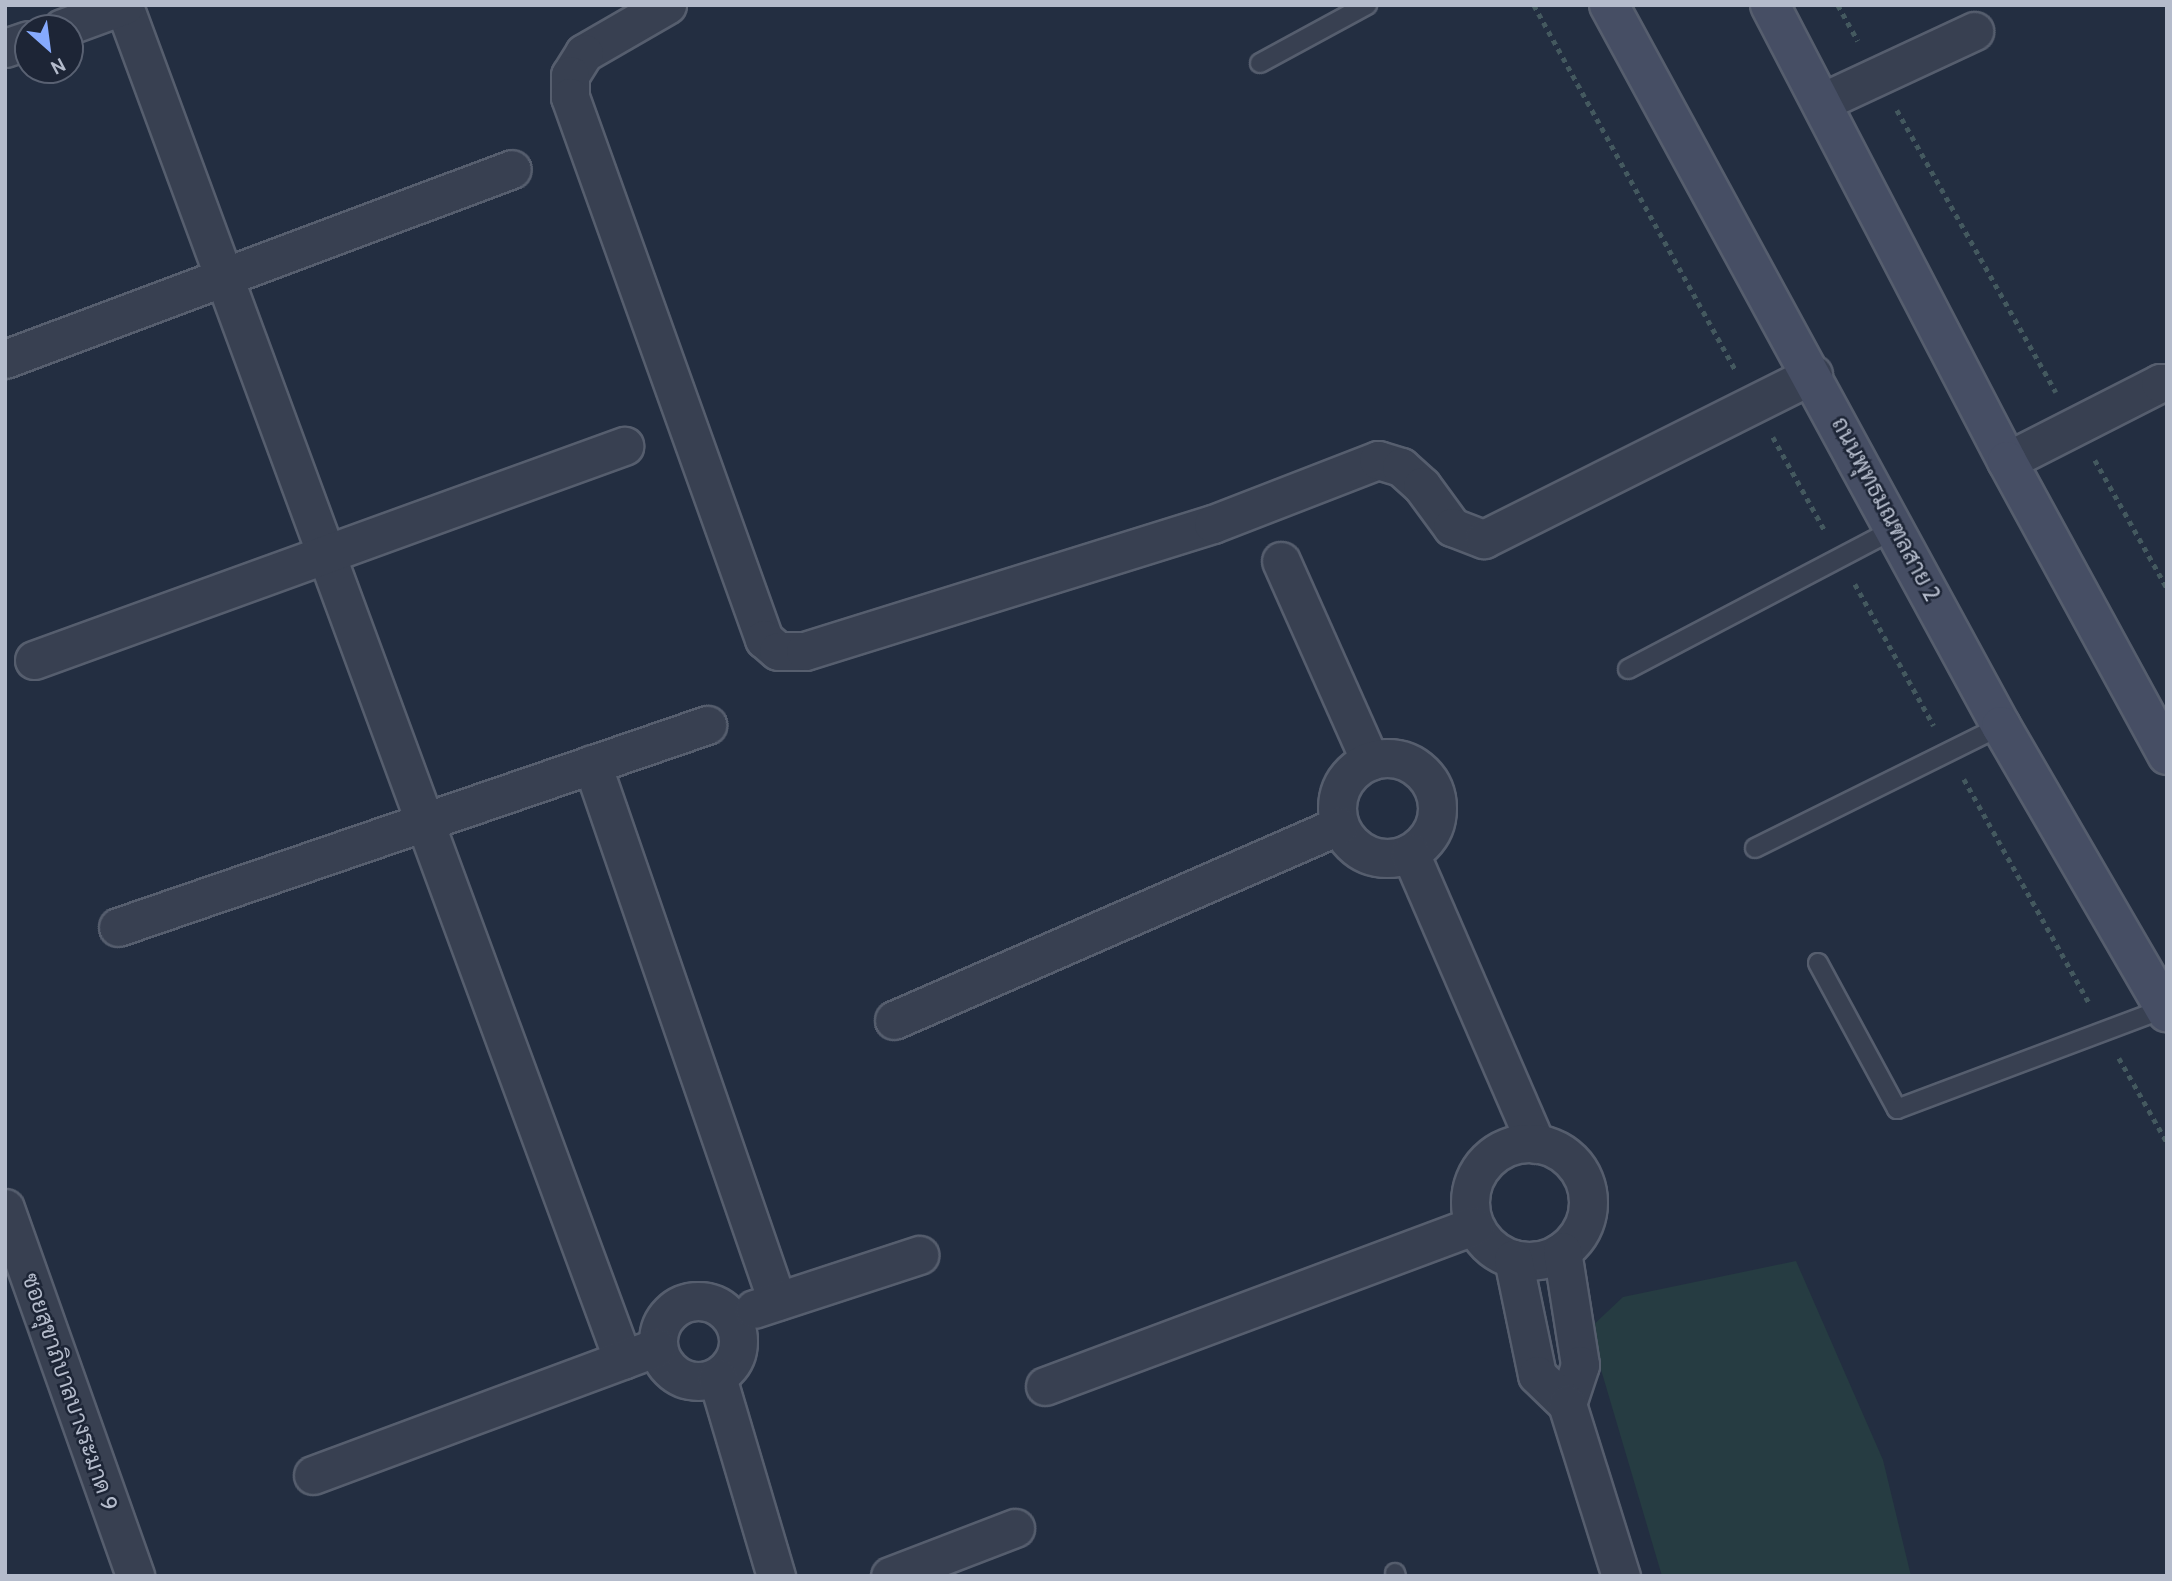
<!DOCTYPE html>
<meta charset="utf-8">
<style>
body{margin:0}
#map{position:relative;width:2172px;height:1581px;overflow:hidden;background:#232e41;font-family:Cabin,Sarabun,sans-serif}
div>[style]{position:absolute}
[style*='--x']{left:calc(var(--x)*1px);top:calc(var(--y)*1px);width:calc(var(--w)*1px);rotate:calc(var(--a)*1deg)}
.green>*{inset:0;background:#263c42}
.path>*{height:4.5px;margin-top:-2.25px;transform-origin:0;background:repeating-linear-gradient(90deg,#44595f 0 5px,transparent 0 10px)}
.roads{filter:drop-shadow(2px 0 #565e6e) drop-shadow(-2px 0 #565e6e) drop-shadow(0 2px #565e6e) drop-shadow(0 -2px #565e6e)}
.service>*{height:18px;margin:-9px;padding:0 9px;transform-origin:9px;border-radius:9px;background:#384051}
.minor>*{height:37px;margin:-18.5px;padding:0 18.5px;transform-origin:18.5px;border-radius:18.5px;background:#384051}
.minor>.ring{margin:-18.5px;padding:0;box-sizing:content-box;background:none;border:37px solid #384051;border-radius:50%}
.secondary>*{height:38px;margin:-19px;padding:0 19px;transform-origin:19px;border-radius:19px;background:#464e64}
span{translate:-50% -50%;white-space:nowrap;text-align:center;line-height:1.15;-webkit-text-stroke:5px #1d2536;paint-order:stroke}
.street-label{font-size:23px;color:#b4bbcb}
.frame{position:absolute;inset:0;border:7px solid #b4bbcb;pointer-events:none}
.north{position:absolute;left:14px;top:14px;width:70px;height:70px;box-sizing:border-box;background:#1d2536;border:2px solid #596172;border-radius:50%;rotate:152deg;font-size:19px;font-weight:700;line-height:28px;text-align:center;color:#b4bbcb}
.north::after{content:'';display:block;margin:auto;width:24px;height:32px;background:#86aafe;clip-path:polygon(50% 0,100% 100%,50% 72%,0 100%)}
</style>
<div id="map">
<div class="green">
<div style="clip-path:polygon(1796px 1261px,1883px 1460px,1911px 1576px,1662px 1576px,1589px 1329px,1623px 1297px)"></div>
</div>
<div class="path">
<div style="--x:1534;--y:5;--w:416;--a:61.1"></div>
<div style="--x:1838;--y:5;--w:41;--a:60.9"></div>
<div style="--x:1897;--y:110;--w:324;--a:60.6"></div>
<div style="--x:1773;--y:437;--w:107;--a:61"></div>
<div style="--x:2095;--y:460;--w:147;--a:60.6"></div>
<div style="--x:1855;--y:584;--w:162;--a:60.9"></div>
<div style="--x:1964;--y:779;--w:258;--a:60.8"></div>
<div style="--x:2119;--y:1058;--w:97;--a:60.3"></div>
</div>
<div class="roads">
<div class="service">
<div style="--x:1260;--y:63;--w:122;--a:-28.5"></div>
<div style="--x:1628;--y:669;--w:303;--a:-27.7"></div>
<div style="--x:1755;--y:848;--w:275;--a:-26.4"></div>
<div style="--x:1818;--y:963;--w:166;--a:61.6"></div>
<div style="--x:1897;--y:1109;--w:286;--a:-20.6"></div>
<div style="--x:1395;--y:1573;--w:3;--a:72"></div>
</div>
<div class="minor">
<div style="--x:667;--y:5;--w:96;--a:150"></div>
<div style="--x:584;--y:53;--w:26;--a:122"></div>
<div style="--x:570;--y:75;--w:22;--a:90"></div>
<div style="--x:570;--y:97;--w:576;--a:70.31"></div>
<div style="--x:764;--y:639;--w:18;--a:41"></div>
<div style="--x:778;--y:651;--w:27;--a:0"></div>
<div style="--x:805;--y:651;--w:427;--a:-17.3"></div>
<div style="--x:1213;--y:524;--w:177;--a:-21.2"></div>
<div style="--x:1378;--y:460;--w:24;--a:17"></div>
<div style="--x:1401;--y:467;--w:28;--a:42"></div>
<div style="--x:1422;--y:486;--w:51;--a:53.8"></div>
<div style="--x:1452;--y:527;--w:34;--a:21"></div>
<div style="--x:1484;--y:539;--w:368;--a:-26.6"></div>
<div style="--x:124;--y:6;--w:1443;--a:69.77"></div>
<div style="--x:62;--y:28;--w:67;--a:-20.1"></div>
<div style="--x:5;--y:48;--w:24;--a:-19"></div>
<div style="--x:1822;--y:102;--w:168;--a:-25"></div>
<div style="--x:5;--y:359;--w:541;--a:-20.54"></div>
<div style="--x:2007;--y:461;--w:172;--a:-27"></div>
<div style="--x:2160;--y:383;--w:7;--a:0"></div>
<div style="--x:1281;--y:561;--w:219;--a:66"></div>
<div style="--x:34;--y:660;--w:628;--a:-19.94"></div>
<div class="ring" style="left:1337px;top:758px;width:63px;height:63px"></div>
<div style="--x:592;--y:764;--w:568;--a:70.99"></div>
<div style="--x:1410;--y:853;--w:317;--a:66.6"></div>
<div style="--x:118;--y:927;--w:623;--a:-18.93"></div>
<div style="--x:894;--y:1020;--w:485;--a:-23.6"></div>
<div class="ring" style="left:1470px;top:1143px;width:81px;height:81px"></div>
<div style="--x:5;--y:1208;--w:390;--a:70.5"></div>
<div style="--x:1562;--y:1251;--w:115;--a:81"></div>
<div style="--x:1580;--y:1365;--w:41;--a:108.4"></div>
<div style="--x:1513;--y:1259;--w:118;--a:78.3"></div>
<div style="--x:1537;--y:1375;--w:42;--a:44"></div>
<div style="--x:1567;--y:1404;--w:180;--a:72.6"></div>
<div class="ring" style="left:658px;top:1301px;width:43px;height:43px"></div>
<div style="--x:754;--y:1309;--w:174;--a:-18.1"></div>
<div style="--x:717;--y:1377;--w:208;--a:73.5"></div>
<div style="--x:1045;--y:1386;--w:458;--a:-20.5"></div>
<div style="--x:313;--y:1475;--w:367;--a:-20.4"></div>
<div style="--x:890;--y:1576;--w:134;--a:-21"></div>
</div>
<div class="secondary">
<div style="--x:1609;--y:5;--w:821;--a:61.47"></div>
<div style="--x:2001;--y:726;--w:331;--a:59.9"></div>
<div style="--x:1770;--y:5;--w:514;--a:62.54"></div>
<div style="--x:2007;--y:461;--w:335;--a:61.4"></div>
</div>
</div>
<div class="street-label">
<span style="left:1886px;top:509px;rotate:62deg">ถนนพุทธมณฑลสาย 2</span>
<span style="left:70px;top:1392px;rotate:71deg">ซอยสุขาภิบาลบางระมาด 9</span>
</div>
<div class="frame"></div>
<div class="north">N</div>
</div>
